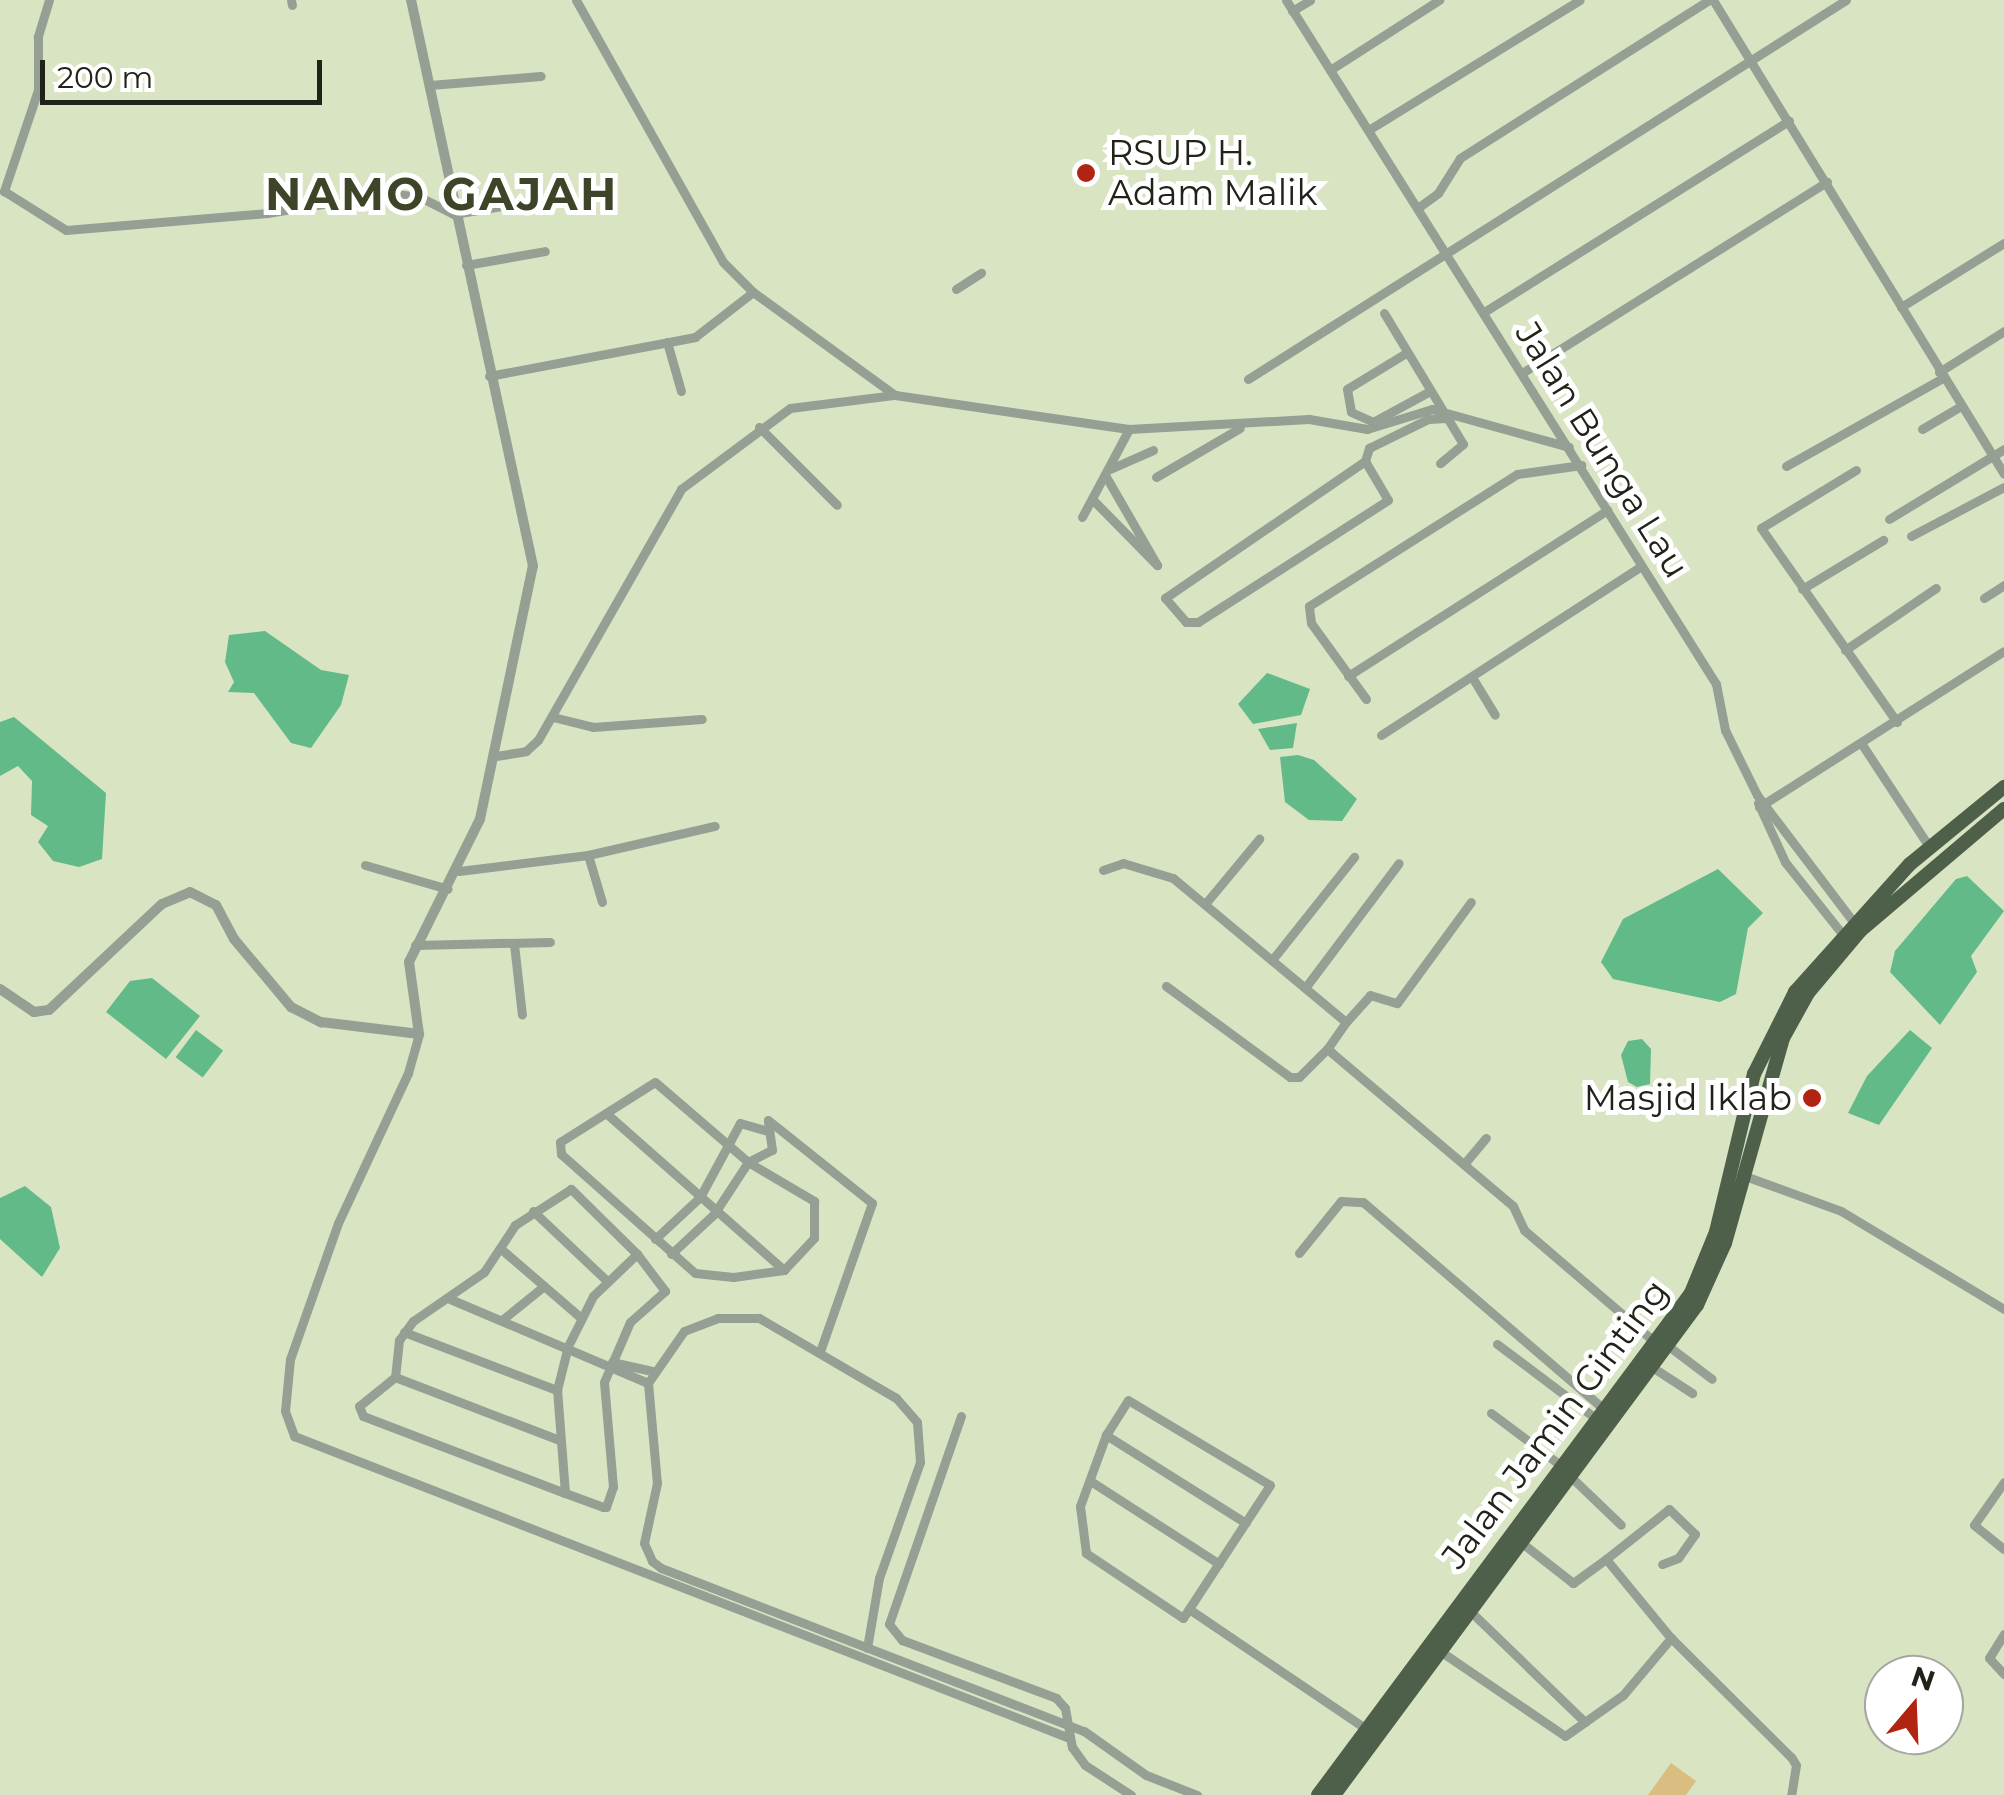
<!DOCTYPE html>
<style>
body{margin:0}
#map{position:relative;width:2004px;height:1795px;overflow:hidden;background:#d9e4c3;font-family:Montserrat,sans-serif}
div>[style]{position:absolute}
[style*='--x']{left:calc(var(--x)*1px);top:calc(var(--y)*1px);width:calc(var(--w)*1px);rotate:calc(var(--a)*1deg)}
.green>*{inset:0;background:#dabd80}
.water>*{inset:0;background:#62ba89;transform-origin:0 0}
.minor>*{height:9px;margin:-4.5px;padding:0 4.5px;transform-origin:4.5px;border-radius:4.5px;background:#959f93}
.tertiary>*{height:10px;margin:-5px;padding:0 5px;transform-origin:5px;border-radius:5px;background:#959f93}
.trunk>*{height:14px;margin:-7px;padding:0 7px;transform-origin:7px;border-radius:7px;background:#4e604a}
.dots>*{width:28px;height:28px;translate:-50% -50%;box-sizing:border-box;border:5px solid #fff;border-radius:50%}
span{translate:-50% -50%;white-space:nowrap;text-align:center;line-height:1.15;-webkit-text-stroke:10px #fff;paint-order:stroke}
.poi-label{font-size:35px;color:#202317}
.left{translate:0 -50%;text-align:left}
.right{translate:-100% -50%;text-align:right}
.street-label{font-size:35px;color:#202317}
.district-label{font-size:45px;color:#3d4529;font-weight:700;letter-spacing:2.5px}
.north{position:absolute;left:1864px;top:1655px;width:100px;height:100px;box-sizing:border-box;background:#fff;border:2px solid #a6a7a2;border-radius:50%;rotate:19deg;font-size:28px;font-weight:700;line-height:40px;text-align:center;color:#202317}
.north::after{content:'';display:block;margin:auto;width:35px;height:45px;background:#b22412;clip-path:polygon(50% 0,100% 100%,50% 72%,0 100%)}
.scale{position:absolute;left:40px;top:60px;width:282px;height:45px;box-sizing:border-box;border:5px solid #202317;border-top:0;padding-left:12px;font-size:30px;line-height:35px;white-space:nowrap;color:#202317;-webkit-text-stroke:8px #fff;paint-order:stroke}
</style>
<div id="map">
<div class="green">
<div style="clip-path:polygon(1671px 1763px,1696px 1781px,1686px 1795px,1648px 1795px)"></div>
</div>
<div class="water">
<div style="clip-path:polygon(265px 631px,321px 670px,349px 675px,341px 705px,311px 748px,291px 743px,254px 693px,228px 692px,234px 682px,225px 662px,229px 635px)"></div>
<div style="clip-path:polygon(1267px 673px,1310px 689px,1301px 715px,1253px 724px,1238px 704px)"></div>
<div style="clip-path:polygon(14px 717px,106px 793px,102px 859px,79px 867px,53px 861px,38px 842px,48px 826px,31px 815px,32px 781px,18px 766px,0 776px,0 722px)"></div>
<div style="clip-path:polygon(1297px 723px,1293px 748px,1270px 750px,1258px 729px)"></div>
<div style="clip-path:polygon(1298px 755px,1314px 760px,1357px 799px,1342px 821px,1309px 820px,1285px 802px,1280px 757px)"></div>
<div style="clip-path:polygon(1718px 869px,1763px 913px,1748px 928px,1736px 994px,1720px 1002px,1613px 979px,1601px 962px,1623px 919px)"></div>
<div style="clip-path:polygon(1967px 876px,2004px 911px,1971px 956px,1977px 972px,1940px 1025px,1890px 972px,1895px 951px,1956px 879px)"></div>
<div style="clip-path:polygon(152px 978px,200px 1016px,166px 1059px,106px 1012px,130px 981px)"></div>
<div style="left:196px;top:1030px;width:34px;height:34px;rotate:37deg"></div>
<div style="clip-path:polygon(1910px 1030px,1932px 1048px,1879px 1125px,1848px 1113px,1867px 1076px)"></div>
<div style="clip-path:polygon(1642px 1039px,1651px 1049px,1650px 1084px,1637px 1087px,1628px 1082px,1621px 1055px,1628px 1041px)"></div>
<div style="clip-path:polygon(25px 1186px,51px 1207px,60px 1248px,42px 1277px,0 1239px,0 1198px)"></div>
</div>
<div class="minor">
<div style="--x:49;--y:0;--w:39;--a:107"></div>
<div style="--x:38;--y:37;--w:53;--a:90"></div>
<div style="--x:38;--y:90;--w:107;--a:108.6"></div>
<div style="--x:4;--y:191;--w:73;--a:32.2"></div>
<div style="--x:66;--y:230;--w:202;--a:-4.8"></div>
<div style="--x:267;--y:213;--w:125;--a:-9.2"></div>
<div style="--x:390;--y:193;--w:30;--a:8"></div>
<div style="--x:420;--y:197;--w:38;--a:27"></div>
<div style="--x:454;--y:214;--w:61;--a:-9.5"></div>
<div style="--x:291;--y:0;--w:5;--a:79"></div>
<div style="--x:576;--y:0;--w:300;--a:60.7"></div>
<div style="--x:723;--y:262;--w:42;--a:45"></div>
<div style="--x:753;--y:292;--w:175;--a:36"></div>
<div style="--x:895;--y:395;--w:236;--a:8.3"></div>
<div style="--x:1129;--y:429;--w:180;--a:-3.2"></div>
<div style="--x:1309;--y:419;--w:59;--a:9.8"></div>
<div style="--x:1367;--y:429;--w:68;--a:-17.1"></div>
<div style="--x:1432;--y:409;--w:142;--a:15.5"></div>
<div style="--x:1286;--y:0;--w:808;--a:57.84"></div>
<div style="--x:1716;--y:684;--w:47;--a:78.9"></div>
<div style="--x:1725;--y:730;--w:72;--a:63.8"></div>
<div style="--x:1757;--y:795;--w:167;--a:52.8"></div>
<div style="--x:1713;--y:0;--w:556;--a:58.45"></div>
<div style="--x:1292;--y:11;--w:21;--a:-31"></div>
<div style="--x:1330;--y:70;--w:130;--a:-32.7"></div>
<div style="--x:430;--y:85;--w:111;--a:-4.6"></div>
<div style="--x:1370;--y:129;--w:246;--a:-31.6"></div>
<div style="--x:1419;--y:207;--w:24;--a:-36"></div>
<div style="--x:1438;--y:193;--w:41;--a:-57.8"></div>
<div style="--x:1460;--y:158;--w:295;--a:-32.4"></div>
<div style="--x:466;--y:265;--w:80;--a:-10"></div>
<div style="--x:956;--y:289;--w:30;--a:-33"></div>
<div style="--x:1901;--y:307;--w:121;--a:-31.9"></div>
<div style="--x:1484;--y:312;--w:360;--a:-32.1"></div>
<div style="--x:1384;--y:313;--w:153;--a:58.9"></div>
<div style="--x:1463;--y:444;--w:30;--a:140"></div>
<div style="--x:667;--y:342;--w:51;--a:74.1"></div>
<div style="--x:1406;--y:353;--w:69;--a:148.6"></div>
<div style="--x:1347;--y:389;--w:23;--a:80"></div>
<div style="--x:1351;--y:412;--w:24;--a:24"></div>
<div style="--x:1373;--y:422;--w:65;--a:-28.5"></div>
<div style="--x:1939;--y:372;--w:77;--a:-32.2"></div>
<div style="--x:1522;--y:373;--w:360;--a:-32.1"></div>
<div style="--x:489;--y:376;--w:210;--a:-10.7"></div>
<div style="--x:695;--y:337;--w:73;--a:-37.8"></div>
<div style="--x:1248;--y:379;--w:708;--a:-32.37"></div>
<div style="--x:759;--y:427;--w:110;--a:45"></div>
<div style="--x:1922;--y:429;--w:45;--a:-30.5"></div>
<div style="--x:1365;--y:461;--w:45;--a:59.5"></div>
<div style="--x:1388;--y:500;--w:226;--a:147.3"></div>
<div style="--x:1198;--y:622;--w:12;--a:180"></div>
<div style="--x:1186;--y:622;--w:32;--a:-131"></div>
<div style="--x:1165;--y:598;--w:242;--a:-34.4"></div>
<div style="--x:1365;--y:461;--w:14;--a:-73"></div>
<div style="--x:1369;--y:448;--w:66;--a:-26.2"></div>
<div style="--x:1428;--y:419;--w:22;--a:-3"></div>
<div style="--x:1786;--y:466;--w:180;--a:-29.3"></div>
<div style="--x:1110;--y:469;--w:47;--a:-23.8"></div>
<div style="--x:1856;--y:470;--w:111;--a:148.6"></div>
<div style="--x:1761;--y:528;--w:237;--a:55"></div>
<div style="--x:1156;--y:477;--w:97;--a:-30.3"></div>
<div style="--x:1092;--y:499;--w:93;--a:45.4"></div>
<div style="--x:1157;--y:565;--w:104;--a:-120"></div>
<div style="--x:1082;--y:517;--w:100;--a:-61.9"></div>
<div style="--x:1889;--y:519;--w:135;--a:-31.3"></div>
<div style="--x:1911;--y:536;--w:105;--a:-27.8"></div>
<div style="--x:1802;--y:589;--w:95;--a:-31.2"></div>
<div style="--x:1984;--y:598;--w:24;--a:-33"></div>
<div style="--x:1845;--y:650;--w:110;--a:-34.3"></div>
<div style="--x:1348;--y:676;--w:308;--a:-32.6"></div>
<div style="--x:1472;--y:677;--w:44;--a:58.8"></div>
<div style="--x:1366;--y:699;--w:94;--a:-125.9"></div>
<div style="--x:1311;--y:623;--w:17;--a:-97"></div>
<div style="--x:1309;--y:606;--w:246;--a:-32.4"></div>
<div style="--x:1517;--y:474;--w:65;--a:-8"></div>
<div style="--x:553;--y:717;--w:41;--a:14"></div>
<div style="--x:593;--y:727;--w:109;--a:-4.2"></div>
<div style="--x:1381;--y:735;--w:310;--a:-33"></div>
<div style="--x:1863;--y:746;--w:122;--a:56.7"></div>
<div style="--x:496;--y:756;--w:30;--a:-9"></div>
<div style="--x:526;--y:751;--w:16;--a:-43"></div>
<div style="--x:538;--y:740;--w:289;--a:-60.3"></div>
<div style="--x:681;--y:489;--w:136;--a:-36.6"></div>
<div style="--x:790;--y:408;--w:106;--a:-7.1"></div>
<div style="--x:1758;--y:803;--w:65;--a:65.4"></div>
<div style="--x:1785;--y:862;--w:100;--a:51.5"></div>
<div style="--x:1759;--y:807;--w:290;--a:-32.5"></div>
<div style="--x:588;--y:855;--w:49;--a:73.4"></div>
<div style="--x:365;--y:865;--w:86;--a:16.1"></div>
<div style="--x:1103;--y:870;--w:21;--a:-19"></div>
<div style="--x:1123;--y:863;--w:52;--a:16.7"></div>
<div style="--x:1173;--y:878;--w:225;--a:39.8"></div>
<div style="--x:1346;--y:1022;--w:32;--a:125"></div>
<div style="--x:1328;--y:1048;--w:6;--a:51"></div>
<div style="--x:1332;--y:1053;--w:237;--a:40.2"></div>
<div style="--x:1513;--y:1206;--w:26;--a:65"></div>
<div style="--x:1524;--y:1230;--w:174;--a:40.6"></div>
<div style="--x:459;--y:871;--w:130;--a:-7.1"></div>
<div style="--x:588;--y:855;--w:130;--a:-12.9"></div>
<div style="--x:1205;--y:904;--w:85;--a:-50.3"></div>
<div style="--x:514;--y:944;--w:71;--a:83.6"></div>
<div style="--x:415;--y:945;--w:135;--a:-1.3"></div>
<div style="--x:1272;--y:960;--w:132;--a:-51.5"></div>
<div style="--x:1166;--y:986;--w:154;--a:36.3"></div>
<div style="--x:1290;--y:1077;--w:9;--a:0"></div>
<div style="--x:1299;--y:1077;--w:41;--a:-45"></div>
<div style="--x:1305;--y:988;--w:156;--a:-53.1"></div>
<div style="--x:1346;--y:1022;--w:36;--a:-48"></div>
<div style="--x:1370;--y:995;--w:28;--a:17"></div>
<div style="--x:1397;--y:1003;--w:125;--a:-53.8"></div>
<div style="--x:419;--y:1034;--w:41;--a:105.8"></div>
<div style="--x:408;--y:1073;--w:166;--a:115"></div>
<div style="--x:338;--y:1223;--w:144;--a:109.4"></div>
<div style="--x:290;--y:1359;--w:52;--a:95.5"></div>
<div style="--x:285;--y:1411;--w:27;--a:70"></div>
<div style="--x:294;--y:1436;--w:830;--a:21.28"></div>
<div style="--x:655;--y:1082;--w:123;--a:40.7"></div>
<div style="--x:748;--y:1162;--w:77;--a:30.6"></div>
<div style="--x:814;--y:1201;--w:37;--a:90"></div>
<div style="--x:814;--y:1238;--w:44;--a:133.2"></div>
<div style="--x:784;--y:1270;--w:51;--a:172.2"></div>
<div style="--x:733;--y:1277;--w:38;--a:-174"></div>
<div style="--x:695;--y:1273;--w:179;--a:-138.4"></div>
<div style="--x:561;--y:1154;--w:12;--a:-95"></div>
<div style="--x:560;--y:1142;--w:112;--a:-32.3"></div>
<div style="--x:607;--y:1114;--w:236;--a:41.4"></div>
<div style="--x:1464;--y:1164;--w:34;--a:-50"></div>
<div style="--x:1745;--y:1176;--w:102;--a:20"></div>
<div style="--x:1841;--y:1211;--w:190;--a:31"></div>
<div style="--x:533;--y:1211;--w:99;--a:43.4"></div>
<div style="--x:655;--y:1239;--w:62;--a:-43"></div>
<div style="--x:700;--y:1197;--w:84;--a:-61.6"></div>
<div style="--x:740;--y:1123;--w:26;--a:16"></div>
<div style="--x:500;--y:1248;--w:106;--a:40.8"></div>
<div style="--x:1299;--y:1253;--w:67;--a:-51.1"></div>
<div style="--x:1341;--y:1201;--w:22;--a:3"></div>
<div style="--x:1363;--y:1202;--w:319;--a:40.7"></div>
<div style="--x:671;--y:1254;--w:59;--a:-42.9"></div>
<div style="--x:714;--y:1214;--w:62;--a:-56.8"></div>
<div style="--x:748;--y:1162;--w:27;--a:-27"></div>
<div style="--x:772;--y:1150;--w:30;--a:-98"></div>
<div style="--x:768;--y:1120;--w:133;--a:38.6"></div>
<div style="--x:872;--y:1203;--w:155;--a:109.3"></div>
<div style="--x:450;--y:1299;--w:215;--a:23"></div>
<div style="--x:502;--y:1320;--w:54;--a:-39"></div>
<div style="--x:404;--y:1332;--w:164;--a:20.8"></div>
<div style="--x:1497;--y:1344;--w:126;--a:37"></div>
<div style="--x:1667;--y:1345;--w:56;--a:37.1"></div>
<div style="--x:612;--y:1362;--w:41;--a:12.7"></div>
<div style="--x:1652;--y:1367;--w:48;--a:33"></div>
<div style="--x:395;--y:1377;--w:176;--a:21"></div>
<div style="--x:1128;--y:1400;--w:165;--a:30.9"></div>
<div style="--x:1270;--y:1485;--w:159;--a:123.2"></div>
<div style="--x:1183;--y:1618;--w:117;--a:-146.2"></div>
<div style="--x:1086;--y:1553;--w:47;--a:-97.3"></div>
<div style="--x:1080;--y:1506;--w:76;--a:-69.9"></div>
<div style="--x:1106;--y:1435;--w:41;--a:-57.8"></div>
<div style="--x:1491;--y:1413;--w:90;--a:36.9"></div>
<div style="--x:961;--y:1416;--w:220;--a:109.1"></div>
<div style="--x:889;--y:1624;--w:21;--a:51"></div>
<div style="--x:902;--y:1640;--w:165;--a:20.6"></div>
<div style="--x:1056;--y:1698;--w:13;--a:48"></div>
<div style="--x:1065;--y:1708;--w:40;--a:80"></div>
<div style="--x:1072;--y:1747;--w:22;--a:54"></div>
<div style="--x:1085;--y:1765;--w:55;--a:33.1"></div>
<div style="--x:1106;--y:1435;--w:165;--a:32.2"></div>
<div style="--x:1571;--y:1477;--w:69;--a:43.8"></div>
<div style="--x:1092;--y:1482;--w:151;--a:32.8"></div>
<div style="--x:2004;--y:1482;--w:52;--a:124.9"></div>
<div style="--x:1974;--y:1525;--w:38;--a:39"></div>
<div style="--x:565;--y:1493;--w:103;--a:-94.4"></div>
<div style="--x:557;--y:1390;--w:45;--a:-76"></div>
<div style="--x:568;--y:1346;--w:56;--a:-63.4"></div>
<div style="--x:593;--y:1296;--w:61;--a:-43.7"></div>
<div style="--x:637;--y:1254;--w:93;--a:-135.4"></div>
<div style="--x:571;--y:1189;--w:67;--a:147.3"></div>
<div style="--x:515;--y:1225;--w:56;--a:123.4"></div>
<div style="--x:484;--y:1272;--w:86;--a:145.4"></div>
<div style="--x:413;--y:1321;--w:24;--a:126"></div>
<div style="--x:399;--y:1340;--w:37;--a:96"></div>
<div style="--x:395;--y:1377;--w:46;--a:141.1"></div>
<div style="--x:359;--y:1406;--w:11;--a:68"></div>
<div style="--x:363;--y:1416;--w:216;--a:20.9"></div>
<div style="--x:565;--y:1493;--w:40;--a:20.2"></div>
<div style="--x:603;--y:1507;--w:3;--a:0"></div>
<div style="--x:606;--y:1507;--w:21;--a:-71"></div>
<div style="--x:613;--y:1487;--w:105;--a:-94.9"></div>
<div style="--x:604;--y:1382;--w:65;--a:-66.6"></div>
<div style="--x:630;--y:1322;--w:47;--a:-41.5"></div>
<div style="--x:665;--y:1291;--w:46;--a:-127.1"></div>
<div style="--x:1522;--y:1543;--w:65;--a:38.1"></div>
<div style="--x:1573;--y:1583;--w:41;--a:-36"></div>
<div style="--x:1606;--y:1559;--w:102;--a:50.6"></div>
<div style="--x:1671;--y:1638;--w:169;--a:44.8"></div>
<div style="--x:1791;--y:1757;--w:9;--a:58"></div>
<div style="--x:1796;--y:1765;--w:30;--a:99"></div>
<div style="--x:1606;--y:1559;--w:80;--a:-38.4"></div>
<div style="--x:1669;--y:1509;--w:36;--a:44"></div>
<div style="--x:1695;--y:1534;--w:29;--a:125"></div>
<div style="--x:1678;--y:1558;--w:17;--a:159"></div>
<div style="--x:1189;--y:1609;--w:216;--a:34.1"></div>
<div style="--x:1470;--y:1611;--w:160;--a:44"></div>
<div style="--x:2004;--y:1634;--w:28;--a:122"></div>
<div style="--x:1989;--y:1658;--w:22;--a:47"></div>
<div style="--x:867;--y:1648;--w:71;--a:-80.3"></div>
<div style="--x:879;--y:1578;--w:123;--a:-70.5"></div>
<div style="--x:920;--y:1462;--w:40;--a:-94.3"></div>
<div style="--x:917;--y:1422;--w:32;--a:-131"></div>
<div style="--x:896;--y:1398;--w:159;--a:-149.7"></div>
<div style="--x:759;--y:1318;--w:41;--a:180"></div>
<div style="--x:718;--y:1318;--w:36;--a:159"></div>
<div style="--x:684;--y:1331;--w:63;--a:124.7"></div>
<div style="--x:648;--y:1383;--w:100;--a:84.9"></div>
<div style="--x:657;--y:1483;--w:61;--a:102.2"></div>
<div style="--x:644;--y:1543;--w:20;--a:66"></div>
<div style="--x:652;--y:1561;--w:11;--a:38"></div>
<div style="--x:661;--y:1568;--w:453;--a:21.1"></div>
<div style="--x:1084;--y:1731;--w:76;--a:35.4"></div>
<div style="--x:1146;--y:1775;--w:55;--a:21.4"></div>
<div style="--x:1440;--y:1651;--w:151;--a:34.2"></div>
<div style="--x:1565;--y:1736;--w:71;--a:-35.3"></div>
<div style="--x:1623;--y:1695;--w:75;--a:-49.9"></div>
</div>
<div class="tertiary">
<div style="--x:0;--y:989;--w:41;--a:34.1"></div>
<div style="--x:34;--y:1012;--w:15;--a:-8"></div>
<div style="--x:49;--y:1010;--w:155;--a:-43.2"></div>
<div style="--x:162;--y:904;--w:30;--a:-23"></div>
<div style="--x:190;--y:892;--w:29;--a:27"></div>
<div style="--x:216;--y:905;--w:38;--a:62"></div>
<div style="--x:234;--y:939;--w:89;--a:50"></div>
<div style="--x:291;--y:1007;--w:34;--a:27"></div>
<div style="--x:321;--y:1022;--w:99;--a:7"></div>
<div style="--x:419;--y:1034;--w:73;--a:-97.9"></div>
<div style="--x:409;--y:962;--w:160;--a:-63.6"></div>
<div style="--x:480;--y:819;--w:258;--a:-78.2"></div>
<div style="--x:533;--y:566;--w:579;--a:-102.16"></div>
</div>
<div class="trunk">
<div style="--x:1318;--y:1795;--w:625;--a:-53.39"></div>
<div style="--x:1691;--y:1293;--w:66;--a:-67.7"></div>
<div style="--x:1716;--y:1232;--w:163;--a:-76.5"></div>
<div style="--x:1754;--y:1074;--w:92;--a:-63.4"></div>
<div style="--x:1795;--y:992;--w:172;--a:-48.1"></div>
<div style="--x:1910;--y:864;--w:122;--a:-39.3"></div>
<div style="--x:1334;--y:1795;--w:610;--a:-53.47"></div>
<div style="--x:1697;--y:1305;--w:68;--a:-65.7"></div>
<div style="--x:1725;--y:1243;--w:213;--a:-74.2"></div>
<div style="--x:1783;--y:1038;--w:51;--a:-60.9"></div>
<div style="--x:1808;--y:993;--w:81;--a:-50"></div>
<div style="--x:1860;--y:931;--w:189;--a:-40.3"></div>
</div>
<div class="dots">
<div style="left:1086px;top:173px;background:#b22412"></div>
<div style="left:1812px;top:1098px;background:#b22412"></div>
</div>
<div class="poi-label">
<span class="left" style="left:1108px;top:173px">RSUP H.<br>Adam Malik</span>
<span class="right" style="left:1792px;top:1098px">Masjid Iklab</span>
</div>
<div class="street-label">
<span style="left:1602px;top:450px;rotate:58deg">Jalan Bunga Lau</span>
<span style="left:1555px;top:1424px;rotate:-53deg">Jalan Jamin Ginting</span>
</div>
<div class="district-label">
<span style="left:442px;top:194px">NAMO GAJAH</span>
</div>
<div class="north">N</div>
<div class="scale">200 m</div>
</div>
